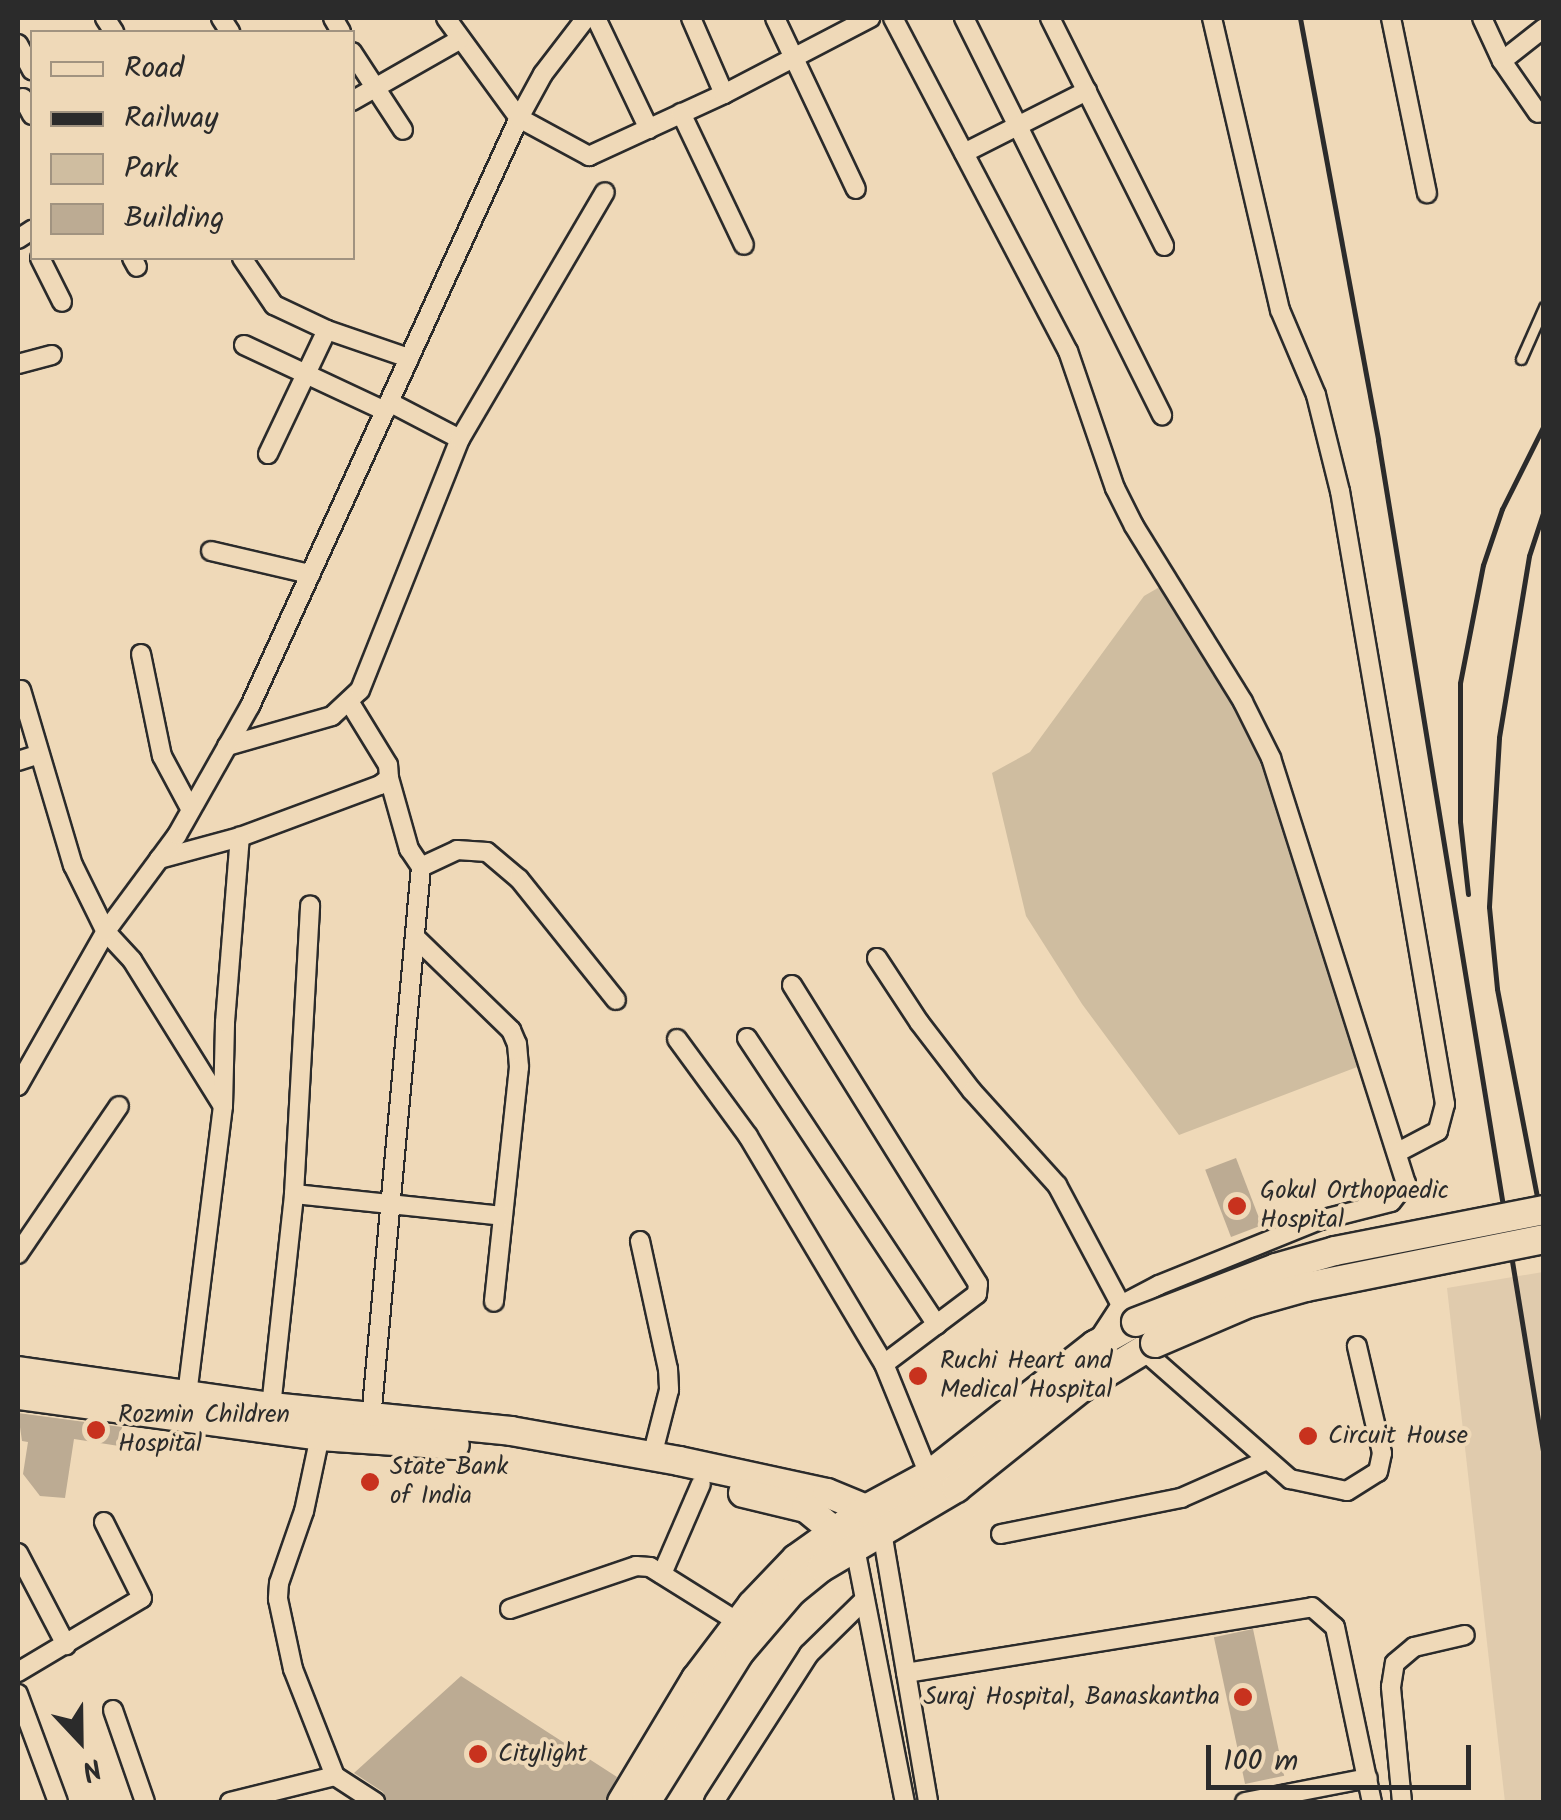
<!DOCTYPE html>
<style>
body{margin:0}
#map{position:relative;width:1561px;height:1820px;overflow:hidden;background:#efd9b8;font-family:Kalam,sans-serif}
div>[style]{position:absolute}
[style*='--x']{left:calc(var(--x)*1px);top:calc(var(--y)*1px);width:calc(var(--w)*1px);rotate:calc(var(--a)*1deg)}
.built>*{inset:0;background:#e0cbad}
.green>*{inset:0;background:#cfbda0}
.building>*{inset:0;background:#bcab93;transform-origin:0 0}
.roads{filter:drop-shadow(2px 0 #2b2b2b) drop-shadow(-2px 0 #2b2b2b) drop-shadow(0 2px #2b2b2b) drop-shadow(0 -2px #2b2b2b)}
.lane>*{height:9px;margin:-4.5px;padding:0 4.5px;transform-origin:4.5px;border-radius:4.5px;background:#efd9b8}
.street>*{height:18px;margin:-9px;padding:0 9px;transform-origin:9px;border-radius:9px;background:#efd9b8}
.primary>*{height:28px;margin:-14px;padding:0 14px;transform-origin:14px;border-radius:14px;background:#efd9b8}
.rail>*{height:5px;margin:-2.5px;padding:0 2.5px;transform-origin:2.5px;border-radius:2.5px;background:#2b2b2b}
.bridges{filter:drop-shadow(2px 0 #2b2b2b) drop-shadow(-2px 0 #2b2b2b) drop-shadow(0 2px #2b2b2b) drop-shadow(0 -2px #2b2b2b)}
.primary-bridge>*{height:28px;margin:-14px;padding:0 14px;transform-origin:14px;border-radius:14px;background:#efd9b8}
.dots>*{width:28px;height:28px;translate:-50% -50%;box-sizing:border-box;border:5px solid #efd9b8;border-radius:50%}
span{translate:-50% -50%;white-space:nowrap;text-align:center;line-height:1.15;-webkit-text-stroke:8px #efd9b8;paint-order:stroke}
.poi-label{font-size:25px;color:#2b2b2b}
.left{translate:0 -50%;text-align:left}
.right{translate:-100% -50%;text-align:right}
.frame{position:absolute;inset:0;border:20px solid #2b2b2b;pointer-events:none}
.legend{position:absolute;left:30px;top:30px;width:325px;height:230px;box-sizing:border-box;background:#efd9b8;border:2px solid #a19380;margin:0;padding:12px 18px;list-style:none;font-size:30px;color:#2b2b2b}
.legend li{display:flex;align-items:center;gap:20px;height:50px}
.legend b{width:50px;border:2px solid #a19380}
.north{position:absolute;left:30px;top:1690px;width:100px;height:100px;-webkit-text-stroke:8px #efd9b8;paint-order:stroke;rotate:158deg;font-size:28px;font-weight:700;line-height:40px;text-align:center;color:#2b2b2b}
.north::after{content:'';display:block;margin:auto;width:35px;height:45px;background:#2b2b2b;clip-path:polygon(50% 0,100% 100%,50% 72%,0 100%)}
.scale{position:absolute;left:1206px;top:1745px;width:265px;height:45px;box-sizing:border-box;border:5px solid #2b2b2b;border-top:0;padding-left:12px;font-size:30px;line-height:35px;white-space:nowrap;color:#2b2b2b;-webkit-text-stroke:8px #efd9b8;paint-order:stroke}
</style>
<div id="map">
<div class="built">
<div style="clip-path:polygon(1543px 1272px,1543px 1802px,1505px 1802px,1447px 1288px)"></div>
</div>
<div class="green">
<div style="clip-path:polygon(1163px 585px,1259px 741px,1365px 1064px,1179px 1135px,1082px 1004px,1026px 916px,992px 773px,1030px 752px,1144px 596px)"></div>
</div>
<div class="building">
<div style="left:1236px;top:1158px;width:72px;height:33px;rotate:69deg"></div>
<div style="clip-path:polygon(18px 1413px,122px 1427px,119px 1446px,74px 1439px,65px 1498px,40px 1496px,23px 1474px,28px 1442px,22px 1441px)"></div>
<div style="left:1253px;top:1629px;width:150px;height:40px;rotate:78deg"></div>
<div style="clip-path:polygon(461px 1676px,617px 1777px,605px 1802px,387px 1802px,383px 1792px,354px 1773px)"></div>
</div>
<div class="roads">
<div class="lane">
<div style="--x:1521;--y:359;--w:57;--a:-66.1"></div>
</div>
<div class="street">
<div style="--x:105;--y:18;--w:17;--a:57"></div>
<div style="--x:221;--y:18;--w:17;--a:57"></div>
<div style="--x:333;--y:18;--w:16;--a:60"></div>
<div style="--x:446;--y:18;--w:124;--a:53.9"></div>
<div style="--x:519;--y:118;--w:80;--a:28.5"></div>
<div style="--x:589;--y:156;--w:149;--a:-24.7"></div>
<div style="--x:724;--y:94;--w:165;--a:-27.5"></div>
<div style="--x:596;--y:18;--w:123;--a:64.5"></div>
<div style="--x:691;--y:18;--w:83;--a:66.5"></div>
<div style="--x:775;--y:18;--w:189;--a:64.7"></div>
<div style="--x:893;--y:18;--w:376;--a:62.3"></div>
<div style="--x:1068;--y:351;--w:145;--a:71.1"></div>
<div style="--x:1115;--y:488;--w:42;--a:63.4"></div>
<div style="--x:1134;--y:526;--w:207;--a:58.2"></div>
<div style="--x:1243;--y:702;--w:63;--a:63.4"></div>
<div style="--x:1271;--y:758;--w:446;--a:72.4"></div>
<div style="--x:1406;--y:1183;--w:24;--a:128"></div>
<div style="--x:1391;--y:1202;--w:73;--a:165.8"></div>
<div style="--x:1320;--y:1220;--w:174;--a:158"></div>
<div style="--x:1159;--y:1285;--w:43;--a:152.2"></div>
<div style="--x:1121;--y:1305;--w:42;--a:123.3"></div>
<div style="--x:964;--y:18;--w:444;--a:63.5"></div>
<div style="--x:1050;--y:18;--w:255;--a:63.4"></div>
<div style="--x:1212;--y:18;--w:300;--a:76.9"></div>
<div style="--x:1280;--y:310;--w:92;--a:67"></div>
<div style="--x:1316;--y:395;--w:99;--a:76"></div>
<div style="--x:1340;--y:491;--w:622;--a:80.28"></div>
<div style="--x:1445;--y:1104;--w:28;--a:105"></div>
<div style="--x:1438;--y:1131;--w:45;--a:152.3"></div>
<div style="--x:1391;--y:18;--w:179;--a:78.4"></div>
<div style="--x:1482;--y:18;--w:47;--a:65.1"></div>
<div style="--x:1502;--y:61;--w:63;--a:55.3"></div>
<div style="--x:18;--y:44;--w:30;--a:62"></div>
<div style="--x:352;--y:52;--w:93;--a:56.8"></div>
<div style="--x:1502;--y:61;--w:53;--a:-38.2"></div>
<div style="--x:23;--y:98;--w:19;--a:62"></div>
<div style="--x:352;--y:101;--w:123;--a:-29.7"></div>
<div style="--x:681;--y:113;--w:146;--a:64.5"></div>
<div style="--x:964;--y:153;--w:138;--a:-26.8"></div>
<div style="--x:18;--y:239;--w:17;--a:-33"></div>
<div style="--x:40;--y:258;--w:49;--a:63.4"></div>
<div style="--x:132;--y:258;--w:10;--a:61"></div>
<div style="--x:242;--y:258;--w:57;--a:55.8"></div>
<div style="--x:274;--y:305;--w:59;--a:25.3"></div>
<div style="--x:327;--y:330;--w:87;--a:18.9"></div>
<div style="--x:244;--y:345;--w:156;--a:25.1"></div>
<div style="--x:18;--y:364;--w:35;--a:-15"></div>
<div style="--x:389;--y:402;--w:80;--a:27.5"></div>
<div style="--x:268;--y:454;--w:137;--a:-64.6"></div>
<div style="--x:211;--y:551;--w:102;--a:13.1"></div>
<div style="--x:141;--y:654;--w:104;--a:78.4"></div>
<div style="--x:162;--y:756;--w:61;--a:61.8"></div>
<div style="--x:21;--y:690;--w:183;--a:73.5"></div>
<div style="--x:73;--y:865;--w:75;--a:63.8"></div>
<div style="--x:106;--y:932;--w:38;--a:47"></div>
<div style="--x:132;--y:960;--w:172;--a:58.1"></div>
<div style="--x:227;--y:746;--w:109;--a:-15.9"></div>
<div style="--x:332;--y:716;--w:38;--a:-43"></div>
<div style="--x:360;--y:690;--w:270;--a:-68.3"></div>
<div style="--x:460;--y:439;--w:286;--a:-59.6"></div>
<div style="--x:18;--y:761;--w:22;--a:-18"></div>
<div style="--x:389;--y:778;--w:74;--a:74.3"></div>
<div style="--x:409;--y:849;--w:22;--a:56"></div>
<div style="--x:159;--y:859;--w:84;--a:-15.2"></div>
<div style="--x:240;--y:837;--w:149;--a:-20.4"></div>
<div style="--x:380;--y:785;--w:11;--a:-38"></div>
<div style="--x:389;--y:778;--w:13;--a:-94"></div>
<div style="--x:388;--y:765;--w:73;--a:-121.5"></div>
<div style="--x:417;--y:939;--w:131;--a:44.1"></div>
<div style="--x:511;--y:1030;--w:15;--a:67"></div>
<div style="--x:517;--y:1044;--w:23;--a:85"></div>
<div style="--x:519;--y:1067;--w:236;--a:96.1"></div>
<div style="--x:877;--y:958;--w:77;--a:56.7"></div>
<div style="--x:919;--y:1022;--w:87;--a:52.5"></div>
<div style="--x:972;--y:1091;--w:127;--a:47.9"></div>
<div style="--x:1057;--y:1185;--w:136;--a:61.9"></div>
<div style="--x:792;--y:985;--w:352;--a:58.1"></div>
<div style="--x:978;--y:1284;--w:10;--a:96"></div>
<div style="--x:977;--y:1294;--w:116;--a:143"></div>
<div style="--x:747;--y:1038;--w:344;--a:56.5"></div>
<div style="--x:677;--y:1039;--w:120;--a:53.8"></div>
<div style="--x:748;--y:1136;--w:265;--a:59.2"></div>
<div style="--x:884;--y:1364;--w:120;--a:67.9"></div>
<div style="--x:18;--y:1086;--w:178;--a:-60.4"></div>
<div style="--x:106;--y:931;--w:119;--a:-53.5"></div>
<div style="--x:177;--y:835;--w:148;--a:-60.5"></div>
<div style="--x:250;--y:706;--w:647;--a:-65.42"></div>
<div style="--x:519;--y:118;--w:50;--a:-61.4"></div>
<div style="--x:543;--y:74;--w:71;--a:-52.5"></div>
<div style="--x:294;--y:1194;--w:210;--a:6"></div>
<div style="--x:640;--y:1241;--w:131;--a:77.7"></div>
<div style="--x:668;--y:1369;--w:21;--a:87"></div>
<div style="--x:669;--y:1390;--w:68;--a:104.4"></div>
<div style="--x:18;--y:1254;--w:179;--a:-55.7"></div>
<div style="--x:1143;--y:1350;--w:196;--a:41.3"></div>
<div style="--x:1290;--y:1479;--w:58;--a:11.9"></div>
<div style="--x:1347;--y:1491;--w:36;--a:-32"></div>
<div style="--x:1378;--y:1472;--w:19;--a:-78"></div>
<div style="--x:1382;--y:1453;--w:110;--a:-103.2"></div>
<div style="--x:187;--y:1395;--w:291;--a:-82.9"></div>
<div style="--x:223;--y:1106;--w:84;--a:-88.6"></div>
<div style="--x:225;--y:1022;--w:186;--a:-85.4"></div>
<div style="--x:271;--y:1407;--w:214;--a:-83.8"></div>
<div style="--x:294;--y:1194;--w:289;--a:-86.8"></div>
<div style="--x:371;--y:1419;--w:554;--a:-84.82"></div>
<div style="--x:421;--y:867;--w:40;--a:-25"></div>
<div style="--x:457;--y:850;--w:30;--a:4"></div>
<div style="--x:487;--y:852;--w:42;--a:40.2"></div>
<div style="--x:519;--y:879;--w:155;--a:51.3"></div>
<div style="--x:320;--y:1436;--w:77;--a:102"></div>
<div style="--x:304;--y:1511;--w:76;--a:109.1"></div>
<div style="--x:279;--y:1583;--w:16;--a:94"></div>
<div style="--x:278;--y:1599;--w:72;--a:77.9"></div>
<div style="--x:293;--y:1669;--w:115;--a:68.6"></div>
<div style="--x:882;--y:1532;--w:274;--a:80.3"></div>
<div style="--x:1001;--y:1534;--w:184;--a:-11.3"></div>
<div style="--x:1181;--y:1498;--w:94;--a:-23.8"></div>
<div style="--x:855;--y:1548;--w:259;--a:78.9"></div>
<div style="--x:18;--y:1553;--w:104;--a:62.4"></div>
<div style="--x:662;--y:1574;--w:98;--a:-66.6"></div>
<div style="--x:510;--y:1609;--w:133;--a:-18.8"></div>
<div style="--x:636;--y:1566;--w:14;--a:4"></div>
<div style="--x:650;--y:1567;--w:104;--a:32"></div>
<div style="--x:18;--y:1672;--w:144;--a:-30.8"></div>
<div style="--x:142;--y:1598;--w:85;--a:-116.6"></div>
<div style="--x:906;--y:1673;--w:411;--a:-9.2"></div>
<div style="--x:1312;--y:1607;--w:30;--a:41"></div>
<div style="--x:1335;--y:1627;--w:179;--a:78.1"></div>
<div style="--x:18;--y:1694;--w:115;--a:69.7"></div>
<div style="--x:113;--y:1710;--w:97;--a:70.8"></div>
<div style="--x:230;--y:1802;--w:108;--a:-13.9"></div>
<div style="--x:335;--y:1776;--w:48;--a:33"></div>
<div style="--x:714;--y:1802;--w:176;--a:-57.3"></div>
<div style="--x:809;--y:1654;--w:78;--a:-44.5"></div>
<div style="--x:1245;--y:1802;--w:125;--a:-11"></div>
<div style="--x:1402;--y:1802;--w:116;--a:-95.5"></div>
<div style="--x:1391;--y:1687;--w:24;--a:-81"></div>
<div style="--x:1395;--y:1663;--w:25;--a:-40"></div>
<div style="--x:1414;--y:1647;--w:52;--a:-13.2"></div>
</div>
<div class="primary">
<div style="--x:18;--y:1371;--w:256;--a:8.1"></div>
<div style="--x:271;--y:1407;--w:241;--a:5.7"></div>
<div style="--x:511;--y:1431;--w:171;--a:10.1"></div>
<div style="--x:679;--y:1461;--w:151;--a:12.2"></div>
<div style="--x:827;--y:1493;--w:42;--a:22.3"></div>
<div style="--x:866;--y:1509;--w:28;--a:55"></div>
<div style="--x:18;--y:1395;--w:305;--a:7.7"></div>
<div style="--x:320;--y:1436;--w:135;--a:3.8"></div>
<div style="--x:743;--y:1493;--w:65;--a:13.4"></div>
<div style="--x:806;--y:1508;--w:63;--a:39.2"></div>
<div style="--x:622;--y:1802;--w:144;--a:-59"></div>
<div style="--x:696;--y:1679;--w:93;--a:-52.9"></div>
<div style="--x:752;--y:1605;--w:64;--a:-46.3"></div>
<div style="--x:796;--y:1559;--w:86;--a:-35.5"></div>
<div style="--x:866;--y:1509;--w:72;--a:-28.4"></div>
<div style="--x:929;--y:1475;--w:211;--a:-38.1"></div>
<div style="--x:1095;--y:1345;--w:47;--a:-29.3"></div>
<div style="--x:646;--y:1802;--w:176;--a:-58"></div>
<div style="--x:739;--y:1653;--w:82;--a:-49.5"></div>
<div style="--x:792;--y:1591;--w:38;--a:-39"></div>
<div style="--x:822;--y:1567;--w:156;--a:-30.5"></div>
<div style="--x:956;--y:1488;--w:160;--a:-38.7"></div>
<div style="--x:1081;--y:1388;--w:87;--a:-31.3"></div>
</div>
</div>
<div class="rail">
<div style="--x:1300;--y:18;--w:429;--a:79.5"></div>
<div style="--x:1378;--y:440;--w:1030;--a:80.73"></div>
<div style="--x:1544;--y:510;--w:48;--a:108.1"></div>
<div style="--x:1529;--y:556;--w:184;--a:99.4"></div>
<div style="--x:1499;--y:738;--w:169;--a:93.4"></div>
<div style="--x:1489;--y:907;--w:82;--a:84.4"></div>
<div style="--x:1497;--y:989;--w:249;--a:79.1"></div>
<div style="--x:1468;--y:894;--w:73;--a:-96.3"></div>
<div style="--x:1460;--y:821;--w:138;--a:-90"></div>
<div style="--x:1460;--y:683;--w:120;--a:-79"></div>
<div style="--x:1483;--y:565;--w:59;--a:-71.3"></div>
<div style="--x:1502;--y:509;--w:94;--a:-63.4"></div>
</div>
<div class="bridges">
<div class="primary-bridge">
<div style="--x:1136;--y:1322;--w:150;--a:-21.1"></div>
<div style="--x:1276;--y:1268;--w:61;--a:-16.1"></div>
<div style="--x:1335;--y:1251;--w:213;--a:-11.1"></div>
<div style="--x:1155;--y:1343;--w:102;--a:-23.1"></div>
<div style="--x:1249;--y:1303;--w:59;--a:-15.7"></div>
<div style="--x:1306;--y:1287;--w:243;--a:-11.4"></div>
</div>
</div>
<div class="dots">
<div style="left:1237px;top:1206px;background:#c8321e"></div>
<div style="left:918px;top:1376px;background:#c8321e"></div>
<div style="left:96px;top:1430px;background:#c8321e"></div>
<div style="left:1308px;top:1436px;background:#c8321e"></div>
<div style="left:370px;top:1482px;background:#c8321e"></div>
<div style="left:1243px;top:1697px;background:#c8321e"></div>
<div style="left:478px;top:1754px;background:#c8321e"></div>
</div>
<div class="poi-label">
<span class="left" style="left:1260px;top:1206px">Gokul Orthopaedic<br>Hospital</span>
<span class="left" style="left:940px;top:1376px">Ruchi Heart and<br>Medical Hospital</span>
<span class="left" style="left:118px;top:1430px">Rozmin Children<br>Hospital</span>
<span class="left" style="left:1328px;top:1436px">Circuit House</span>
<span class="left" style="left:390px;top:1482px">State Bank<br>of India</span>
<span class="right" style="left:1220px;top:1697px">Suraj Hospital, Banaskantha</span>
<span class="left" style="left:498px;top:1754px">Citylight</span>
</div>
<div class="frame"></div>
<ul class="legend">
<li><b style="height:12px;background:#efd9b8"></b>Road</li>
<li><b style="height:12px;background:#2b2b2b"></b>Railway</li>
<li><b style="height:28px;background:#cfbda0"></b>Park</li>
<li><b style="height:28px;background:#bcab93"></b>Building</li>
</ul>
<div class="north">N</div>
<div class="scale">100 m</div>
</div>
